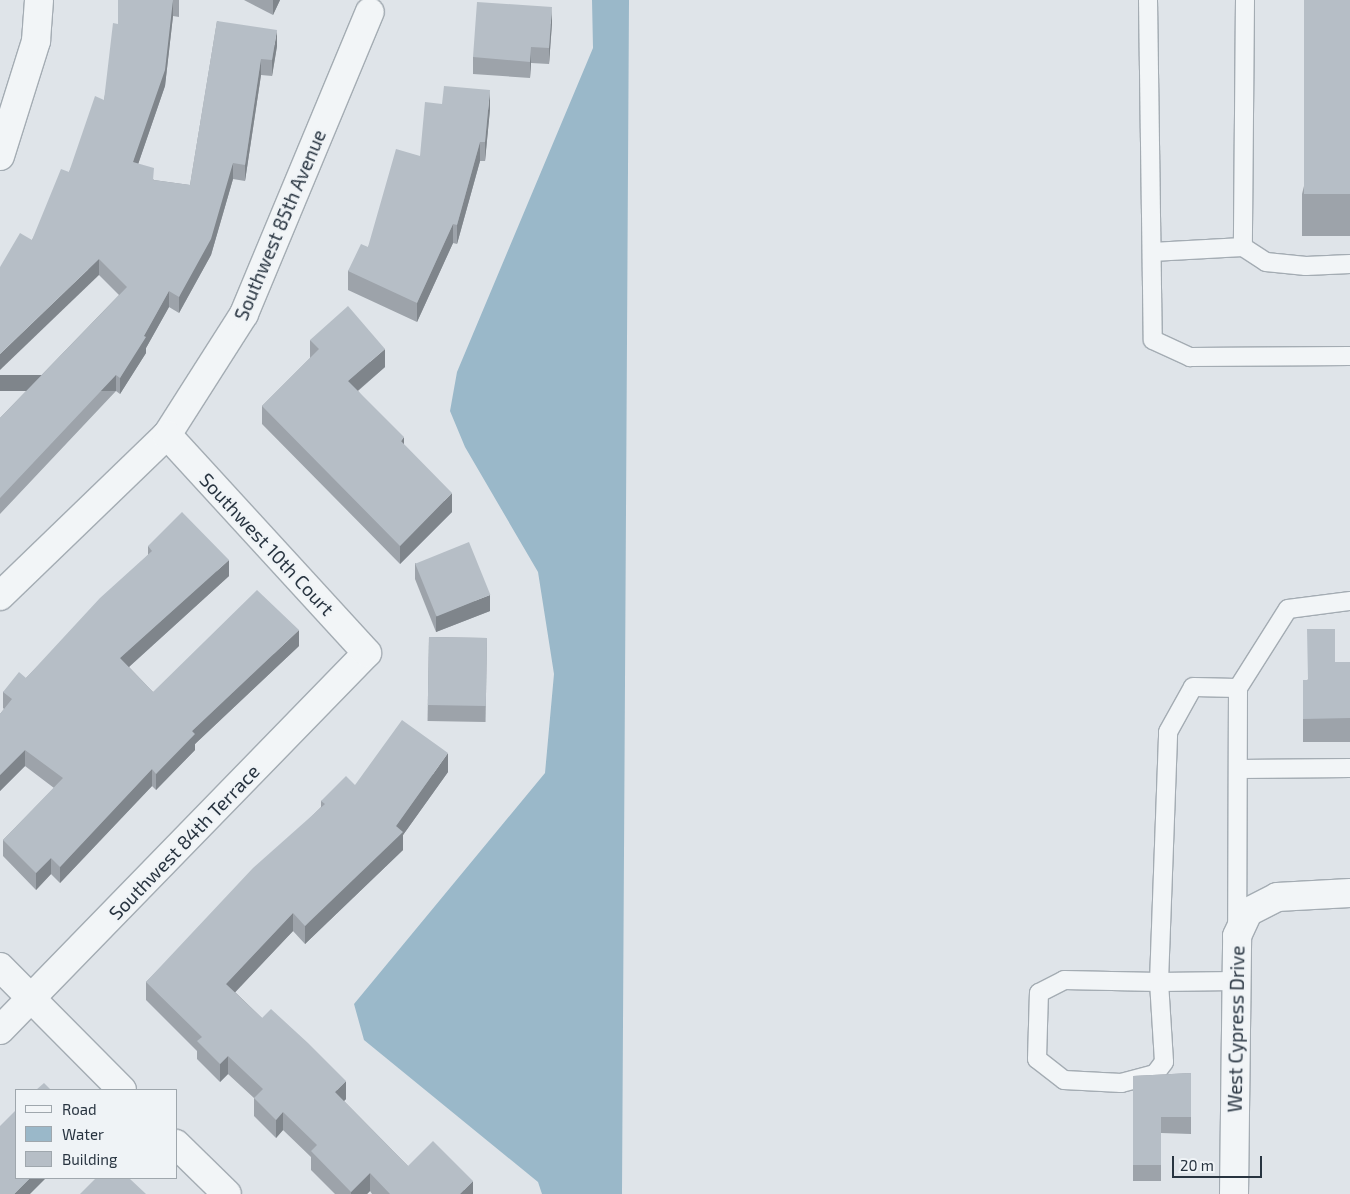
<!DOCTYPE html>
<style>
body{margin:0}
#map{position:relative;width:1350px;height:1194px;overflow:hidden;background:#dfe4e9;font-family:"Exo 2",sans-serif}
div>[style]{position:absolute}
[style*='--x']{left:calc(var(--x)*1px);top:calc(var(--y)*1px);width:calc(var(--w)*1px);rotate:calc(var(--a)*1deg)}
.water>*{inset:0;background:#9ab8c9}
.roads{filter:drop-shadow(1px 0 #a4acb3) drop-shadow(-1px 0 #a4acb3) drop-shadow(0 1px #a4acb3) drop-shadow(0 -1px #a4acb3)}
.lane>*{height:18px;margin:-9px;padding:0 9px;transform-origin:9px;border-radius:9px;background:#f2f5f7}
.street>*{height:28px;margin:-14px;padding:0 14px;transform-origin:14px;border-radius:14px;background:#f2f5f7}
.wall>*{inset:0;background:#9da3aa;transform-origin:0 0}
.shaded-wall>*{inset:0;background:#7f858b;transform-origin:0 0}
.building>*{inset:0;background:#b6bec6;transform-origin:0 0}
span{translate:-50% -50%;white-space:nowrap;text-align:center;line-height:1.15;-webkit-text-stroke:4px #eff3f6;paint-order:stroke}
.street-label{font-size:19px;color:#283440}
.legend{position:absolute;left:15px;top:1089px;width:162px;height:90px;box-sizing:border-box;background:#eff3f6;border:1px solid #9fa7ad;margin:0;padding:6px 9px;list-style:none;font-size:15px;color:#283440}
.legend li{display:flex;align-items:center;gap:10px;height:25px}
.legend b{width:25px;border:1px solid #9fa7ad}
.scale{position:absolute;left:1172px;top:1156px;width:90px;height:22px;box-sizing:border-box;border:2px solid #283440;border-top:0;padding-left:6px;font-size:15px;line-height:18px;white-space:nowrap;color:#283440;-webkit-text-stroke:4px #eff3f6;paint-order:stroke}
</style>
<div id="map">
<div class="water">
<div style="clip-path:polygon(592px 0,629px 0,622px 1194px,542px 1194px,538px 1182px,364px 1040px,354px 1004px,545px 773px,554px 674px,538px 572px,465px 447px,450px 411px,457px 372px,593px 48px)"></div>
</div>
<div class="roads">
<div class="lane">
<div style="--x:1148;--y:0;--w:340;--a:89.2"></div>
<div style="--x:1153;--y:340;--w:41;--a:24.7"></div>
<div style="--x:1190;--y:357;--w:160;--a:-0.4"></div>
<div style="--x:1245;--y:0;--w:247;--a:90.5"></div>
<div style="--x:1243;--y:247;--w:27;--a:33"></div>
<div style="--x:1266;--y:262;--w:40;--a:5.7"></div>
<div style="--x:1306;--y:266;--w:44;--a:-2.6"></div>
<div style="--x:1152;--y:252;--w:91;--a:-3.1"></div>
<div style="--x:1238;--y:688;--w:93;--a:-57.7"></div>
<div style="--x:1288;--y:609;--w:63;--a:-7.4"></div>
<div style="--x:1239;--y:769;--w:111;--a:-0.5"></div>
<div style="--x:1064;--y:980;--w:95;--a:1.2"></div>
<div style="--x:1159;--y:982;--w:80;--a:86.4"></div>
<div style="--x:1164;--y:1062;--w:15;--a:127"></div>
<div style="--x:1155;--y:1074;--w:35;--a:165"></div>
<div style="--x:1121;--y:1083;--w:57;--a:-177"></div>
<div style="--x:1064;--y:1080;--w:34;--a:-142"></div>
<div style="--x:1037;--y:1059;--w:66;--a:-88.3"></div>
<div style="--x:1039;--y:993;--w:28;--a:-27"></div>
<div style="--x:1235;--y:981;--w:76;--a:179.2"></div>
<div style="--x:1159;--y:982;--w:250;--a:-87.9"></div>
<div style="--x:1168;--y:732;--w:51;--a:-60.9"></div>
<div style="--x:1193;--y:687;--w:45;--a:1.3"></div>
<div style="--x:1238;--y:688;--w:240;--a:90.2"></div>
</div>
<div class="street">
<div style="--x:0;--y:156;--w:121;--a:-72.6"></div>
<div style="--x:36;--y:41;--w:41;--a:-85.8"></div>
<div style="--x:0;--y:596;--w:232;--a:-44"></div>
<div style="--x:167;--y:435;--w:143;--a:-57.5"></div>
<div style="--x:244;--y:314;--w:327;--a:-67.4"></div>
<div style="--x:0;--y:967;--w:173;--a:45.2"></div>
<div style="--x:0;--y:1030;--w:526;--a:-45.77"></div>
<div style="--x:367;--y:653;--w:296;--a:-132.5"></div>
<div style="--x:176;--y:1144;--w:71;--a:44.4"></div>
<div style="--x:1234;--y:1194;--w:258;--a:-89.3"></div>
<div style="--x:1237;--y:936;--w:26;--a:-65"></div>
<div style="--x:1248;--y:912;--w:33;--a:-27"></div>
<div style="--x:1277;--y:897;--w:73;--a:-3.1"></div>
</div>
</div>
<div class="wall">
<div style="clip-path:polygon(118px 0,179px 0,179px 17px,173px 16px,165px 86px,138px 164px,154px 180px,190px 185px,217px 21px,277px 46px,272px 76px,261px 75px,245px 181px,233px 179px,211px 255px,179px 313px,169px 307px,146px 348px,146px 353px,120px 394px,116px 391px,0 514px,0 418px,119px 295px,99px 275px,32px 240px,69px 172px,104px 100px,118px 24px)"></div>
<div style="clip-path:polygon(244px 0,280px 0,273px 15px)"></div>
<div style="clip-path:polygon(1350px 0,1350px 236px,1302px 236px,1302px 194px)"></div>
<div style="clip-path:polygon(552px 23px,549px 64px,531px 63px,530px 78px,473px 74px,473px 57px)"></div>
<div style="clip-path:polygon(490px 109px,485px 161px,480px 161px,457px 244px,453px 243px,417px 322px,348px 290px,348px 271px,368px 247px,420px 156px)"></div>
<div style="clip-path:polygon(310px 340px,385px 367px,358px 391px,404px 445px,452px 512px,400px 564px,262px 424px,262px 406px,310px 358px)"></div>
<div style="clip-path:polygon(148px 546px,229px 576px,129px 667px,153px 692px,299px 646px,195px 744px,195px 750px,156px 790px,152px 786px,60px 883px,51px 874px,36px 890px,3px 856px,3px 840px,54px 788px,25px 766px,0 791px,0 714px,4px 709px,3px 708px,3px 692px,26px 678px,148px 555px)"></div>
<div style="clip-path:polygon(415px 563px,490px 611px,436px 632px,415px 579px)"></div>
<div style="left:429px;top:637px;width:58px;height:84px;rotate:1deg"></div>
<div style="clip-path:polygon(1335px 662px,1350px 662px,1350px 742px,1303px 742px,1303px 680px,1307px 680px)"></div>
<div style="clip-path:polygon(448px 772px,403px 835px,403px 850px,305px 944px,293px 931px,235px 992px,346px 1099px,344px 1101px,408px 1166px,473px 1194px,372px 1194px,370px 1191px,367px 1194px,335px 1194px,311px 1170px,311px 1157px,283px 1130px,276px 1138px,254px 1116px,254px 1098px,228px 1074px,220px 1082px,197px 1059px,197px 1051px,146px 1000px,146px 982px,321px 807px,321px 801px,355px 785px)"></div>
<div style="clip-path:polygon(1191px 1073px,1191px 1134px,1161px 1133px,1161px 1181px,1133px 1181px,1133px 1076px)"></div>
</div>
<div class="shaded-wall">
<div style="clip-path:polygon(173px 0,173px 16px,165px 86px,133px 179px,133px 162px)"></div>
<div style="clip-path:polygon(273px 0,280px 0,273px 15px)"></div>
<div style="clip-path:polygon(552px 7px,552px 23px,549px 64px,549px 48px)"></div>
<div style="clip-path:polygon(277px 30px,277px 46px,272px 76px,272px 60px)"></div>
<div style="clip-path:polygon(531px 47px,531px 63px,530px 78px,530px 62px)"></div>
<div style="clip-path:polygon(261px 59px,261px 75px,245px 181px,245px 165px)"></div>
<div style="clip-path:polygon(490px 90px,490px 109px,485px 161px,485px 142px)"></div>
<div style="clip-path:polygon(480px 142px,480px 161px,457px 244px,457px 225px)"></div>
<div style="clip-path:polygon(233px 163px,233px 179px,211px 255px,179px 313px,179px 297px)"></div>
<div style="clip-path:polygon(453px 224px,453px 243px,417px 322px,417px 303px)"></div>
<div style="clip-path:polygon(99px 259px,99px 275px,0 370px,0 354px)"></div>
<div style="clip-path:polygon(169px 291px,169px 307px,146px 348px,146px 353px,120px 394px,120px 378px)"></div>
<div style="clip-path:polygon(385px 349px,385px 367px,348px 399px,348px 381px)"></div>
<div style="left:116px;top:375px;width:16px;height:169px;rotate:90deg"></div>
<div style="clip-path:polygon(404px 437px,404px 456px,401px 441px)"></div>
<div style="clip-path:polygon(452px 493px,452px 512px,400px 564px,400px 546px)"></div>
<div style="clip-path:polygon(229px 560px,229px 576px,120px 675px,120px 658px)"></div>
<div style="clip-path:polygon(490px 595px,490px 611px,436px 632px,436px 616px)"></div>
<div style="clip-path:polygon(299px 630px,299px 646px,195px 744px,195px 750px,156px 790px,156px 774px,192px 731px)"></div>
<div style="clip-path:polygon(25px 750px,25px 766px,0 791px,0 775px)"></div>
<div style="clip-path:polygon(448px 753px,448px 772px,403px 835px,403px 850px,305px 944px,305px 926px,396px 826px)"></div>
<div style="clip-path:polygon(152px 769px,152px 786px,60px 883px,60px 867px)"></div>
<div style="clip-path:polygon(51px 858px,51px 874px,36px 890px,36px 873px)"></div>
<div style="clip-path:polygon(293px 913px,293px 931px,226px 1002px,226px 984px)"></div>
<div style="clip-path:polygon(228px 1056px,228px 1074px,220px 1082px,220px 1064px)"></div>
<div style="clip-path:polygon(346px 1081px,346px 1099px,335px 1110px,335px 1092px)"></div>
<div style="clip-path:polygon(283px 1112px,283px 1130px,276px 1138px,276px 1120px)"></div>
<div style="clip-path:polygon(370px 1173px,370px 1191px,367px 1194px,351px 1194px,351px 1192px)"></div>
<div style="clip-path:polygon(30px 1178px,46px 1178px,30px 1194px,14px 1194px)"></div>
<div style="clip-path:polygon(473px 1181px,473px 1194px,460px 1194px)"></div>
</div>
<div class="building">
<div style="clip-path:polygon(118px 0,179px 0,173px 0,165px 70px,133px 162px,154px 168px,153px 180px,190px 185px,217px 21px,277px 30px,272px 60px,261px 59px,245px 165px,233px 163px,211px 239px,179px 297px,169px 291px,144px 336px,146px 337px,120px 378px,116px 375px,0 498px,0 418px,127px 287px,99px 259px,0 354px,0 267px,20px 233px,32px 240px,61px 169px,69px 172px,95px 96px,104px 100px,113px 23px,118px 24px)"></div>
<div style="left:1304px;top:0;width:46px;height:194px"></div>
<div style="clip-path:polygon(477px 2px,552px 7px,549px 48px,531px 47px,530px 62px,473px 57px)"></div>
<div style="clip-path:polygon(444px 86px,490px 90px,485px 142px,480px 142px,457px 225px,453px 224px,417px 303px,348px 271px,361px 244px,368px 247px,396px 149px,420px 156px,425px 102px,442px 104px)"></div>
<div style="clip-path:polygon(348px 306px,385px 349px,348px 381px,404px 437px,401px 441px,452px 493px,400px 546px,262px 406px,319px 349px,310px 340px)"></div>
<div style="clip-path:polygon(182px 512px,229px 560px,120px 658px,153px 692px,257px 590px,299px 630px,192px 731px,195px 734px,156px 774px,152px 769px,60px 867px,51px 858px,36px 873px,3px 840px,63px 778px,25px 750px,0 775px,0 714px,12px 699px,3px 692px,19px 672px,26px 678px,100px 598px,152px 551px,148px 546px)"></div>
<div style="left:469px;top:542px;width:57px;height:58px;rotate:68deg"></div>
<div style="clip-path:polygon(1307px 629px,1335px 629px,1335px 662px,1350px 662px,1350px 718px,1303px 719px,1303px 680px,1308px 680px)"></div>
<div style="left:429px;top:637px;width:58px;height:68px;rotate:1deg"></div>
<div style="clip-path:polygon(402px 720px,448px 753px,396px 826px,403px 832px,305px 926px,293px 913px,226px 984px,262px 1018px,271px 1009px,308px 1043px,346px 1081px,335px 1092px,408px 1166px,433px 1141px,473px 1181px,460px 1194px,390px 1194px,370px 1173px,351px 1192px,311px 1151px,317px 1145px,283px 1112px,276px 1120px,254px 1098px,263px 1089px,228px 1056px,220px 1064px,197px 1041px,202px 1037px,146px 982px,253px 868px,325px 804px,321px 801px,346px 776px,355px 785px)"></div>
<div style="clip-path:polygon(1191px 1073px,1191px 1117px,1161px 1117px,1161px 1165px,1133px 1165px,1133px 1076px)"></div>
<div style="clip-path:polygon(44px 1083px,51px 1090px,36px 1090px)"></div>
<div style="clip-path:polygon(16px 1110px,16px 1178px,30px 1178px,14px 1194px,0 1194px,0 1126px)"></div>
<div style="clip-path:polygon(96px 1178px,129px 1178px,146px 1194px,80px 1194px)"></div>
</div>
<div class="street-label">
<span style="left:280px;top:225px;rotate:-67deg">Southwest 85th Avenue</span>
<span style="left:267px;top:544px;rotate:47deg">Southwest 10th Court</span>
<span style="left:184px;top:842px;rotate:-46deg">Southwest 84th Terrace</span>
<span style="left:1236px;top:1029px;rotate:-89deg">West Cypress Drive</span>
</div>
<ul class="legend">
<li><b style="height:6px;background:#f2f5f7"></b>Road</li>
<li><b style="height:14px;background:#9ab8c9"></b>Water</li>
<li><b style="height:14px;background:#b6bec6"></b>Building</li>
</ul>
<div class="scale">20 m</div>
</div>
